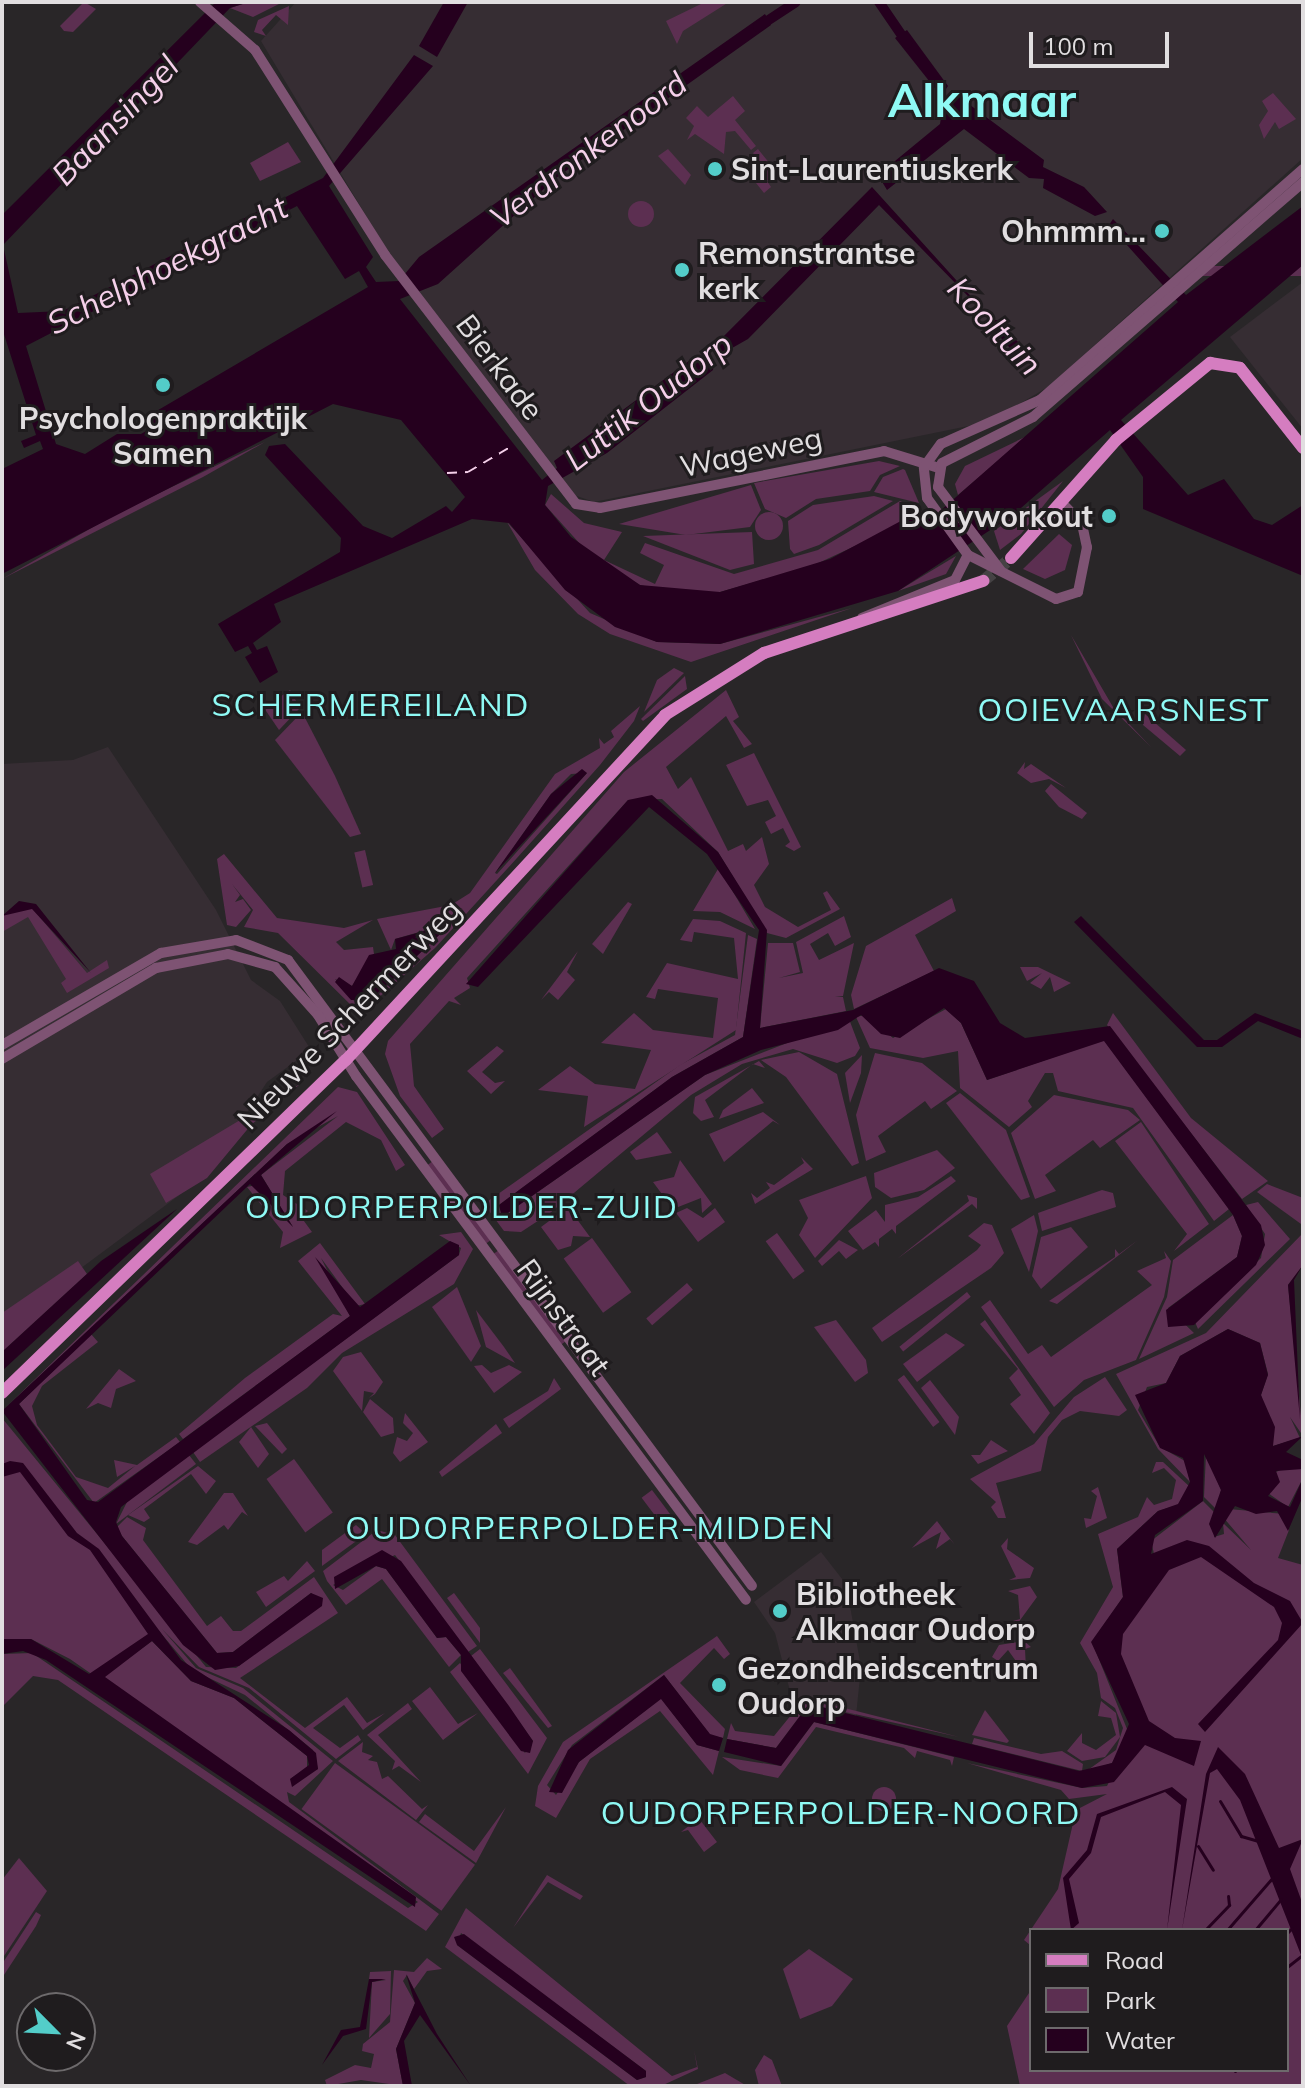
<!DOCTYPE html>
<style>
body{margin:0}
#map{position:relative;width:1305px;height:2088px;overflow:hidden;background:#292628;font-family:Mulish,sans-serif}
div>[style]{position:absolute}
[style*='--x']{left:calc(var(--x)*1px);top:calc(var(--y)*1px);width:calc(var(--w)*1px);rotate:calc(var(--a)*1deg)}
.built>*{inset:0;background:#362d33}
.green>*{inset:0;background:#5c2f51;transform-origin:0 0}
.round{border-radius:50%}
.water>*{inset:0;background:#25001e}
.stream>*{height:3px;margin:-1.5px;padding:0 1.5px;transform-origin:1.5px;border-radius:1.5px;background:#25001e}
.canal>*{height:10px;margin:-5px;padding:0 5px;transform-origin:5px;border-radius:5px;background:#25001e}
.ferry>*{height:2px;margin-top:-1px;transform-origin:0;background:repeating-linear-gradient(90deg,#f5d0ea 0 10px,transparent 0 18px)}
.major-tunnel>*{height:12px;margin-top:-6px;transform-origin:0;background:repeating-linear-gradient(90deg,#454244 0 12px,transparent 0 18px)}
.minor>*{height:10px;margin:-5px;padding:0 5px;transform-origin:5px;border-radius:5px;background:#7e5373}
.major>*{height:12px;margin:-6px;padding:0 6px;transform-origin:6px;border-radius:6px;background:#d57dc0}
.dots>*{width:22px;height:22px;translate:-50% -50%;box-sizing:border-box;border:4px solid #1f1c1e;border-radius:50%}
span{translate:-50% -50%;white-space:nowrap;text-align:center;line-height:1.15;-webkit-text-stroke:6px #1f1c1e;paint-order:stroke}
.poi-label{font-size:30px;color:#e1dee0;font-weight:700}
.left{translate:0 -50%;text-align:left}
.right{translate:-100% -50%;text-align:right}
.street-label{font-size:30px;color:#e1dee0}
.water-label{font-size:32px;color:#f5d0ea;font-style:italic}
.neighbourhood-label{font-size:32px;color:#8ffaf5;letter-spacing:2px}
.town-label{font-size:46px;color:#8ffaf5;font-weight:700}
.frame{position:absolute;inset:0;border:4px solid #e1dee0;pointer-events:none}
.legend{position:absolute;left:1029px;top:1928px;width:260px;height:144px;box-sizing:border-box;background:#1f1c1e;border:2px solid #6d6a6c;margin:0;padding:10px 14px;list-style:none;font-size:24px;color:#e1dee0}
.legend li{display:flex;align-items:center;gap:16px;height:40px}
.legend b{width:40px;border:2px solid #6d6a6c}
.north{position:absolute;left:16px;top:1992px;width:80px;height:80px;box-sizing:border-box;background:#1f1c1e;border:2px solid #6d6a6c;border-radius:50%;rotate:114deg;font-size:22px;font-weight:700;line-height:32px;text-align:center;color:#e1dee0}
.north::after{content:'';display:block;margin:auto;width:28px;height:36px;background:#53cdc9;clip-path:polygon(50% 0,100% 100%,50% 72%,0 100%)}
.scale{position:absolute;left:1029px;top:32px;width:140px;height:36px;box-sizing:border-box;border:4px solid #e1dee0;border-top:0;padding-left:10px;font-size:24px;line-height:28px;white-space:nowrap;color:#e1dee0;-webkit-text-stroke:6px #1f1c1e;paint-order:stroke}
</style>
<div id="map">
<div class="built">
<div style="clip-path:polygon(296px 2px,1303px 2px,1303px 158px,1048px 387px,988px 422px,594px 502px,574px 495px,397px 267px,261px 41px)"></div>
<div style="clip-path:polygon(1303px 282px,1303px 429px,1230px 337px)"></div>
<div style="clip-path:polygon(108px 747px,216px 910px,251px 980px,280px 1001px,311px 1050px,267px 1082px,205px 1176px,69px 1277px,2px 1340px,2px 764px,73px 760px)"></div>
<div style="clip-path:polygon(821px 1552px,846px 1584px,861px 1667px,856px 1716px,797px 1718px,775px 1633px,754px 1602px)"></div>
</div>
<div class="green">
<div style="clip-path:polygon(84px 2px,96px 9px,73px 32px,64px 31px,60px 26px)"></div>
<div style="clip-path:polygon(249px 2px,283px 2px,253px 17px,230px 8px)"></div>
<div style="clip-path:polygon(705px 2px,729px 2px,683px 31px,677px 44px,666px 21px)"></div>
<div style="clip-path:polygon(289px 6px,288px 25px,276px 15px,262px 30px,266px 36px,254px 32px,258px 20px)"></div>
<div style="clip-path:polygon(1273px 93px,1296px 119px,1279px 129px,1275px 122px,1264px 139px,1259px 125px,1268px 111px,1262px 101px)"></div>
<div style="clip-path:polygon(733px 96px,745px 111px,735px 120px,756px 146px,751px 150px,735px 131px,726px 132px,724px 154px,695px 134px,687px 140px,694px 126px,686px 118px,697px 106px,708px 117px)"></div>
<div style="clip-path:polygon(288px 142px,301px 162px,260px 181px,250px 163px)"></div>
<div style="clip-path:polygon(668px 149px,691px 175px,685px 185px,658px 156px)"></div>
<div style="clip-path:polygon(758px 149px,779px 175px,767px 181px,771px 187px,764px 193px,756px 183px,764px 167px,753px 153px)"></div>
<div class="round" style="left:628px;top:201px;width:26px;height:26px"></div>
<div style="left:1303px;top:266px;width:10px;height:102px;rotate:90deg"></div>
<div style="clip-path:polygon(1025px 437px,985px 472px,958px 495px,955px 484px,965px 466px)"></div>
<div style="clip-path:polygon(265px 442px,203px 477px,2px 579px,114px 515px)"></div>
<div style="clip-path:polygon(879px 461px,900px 466px,880px 475px,870px 491px,816px 499px,786px 518px,765px 509px,754px 483px)"></div>
<div style="clip-path:polygon(903px 469px,905px 470px,919px 503px,874px 492px,883px 477px)"></div>
<div style="clip-path:polygon(1063px 481px,1021px 534px,1000px 550px,994px 531px)"></div>
<div style="clip-path:polygon(751px 485px,761px 510px,750px 527px,686px 535px,619px 524px)"></div>
<div style="clip-path:polygon(551px 494px,584px 523px,622px 532px,604px 560px,655px 584px,664px 565px,640px 553px,645px 543px,734px 574px,818px 550px,900px 501px,926px 513px,812px 566px,720px 592px,673px 593px,640px 585px,590px 555px,545px 505px)"></div>
<div style="clip-path:polygon(874px 496px,893px 501px,819px 545px,794px 554px,790px 549px,788px 521px,813px 505px)"></div>
<div class="round" style="left:755px;top:512px;width:28px;height:28px"></div>
<div style="clip-path:polygon(507px 522px,590px 613px,657px 642px,720px 644px,852px 608px,691px 662px,610px 634px,578px 614px,535px 570px)"></div>
<div style="clip-path:polygon(752px 532px,754px 564px,730px 570px,643px 536px)"></div>
<div style="clip-path:polygon(1059px 534px,1072px 545px,1065px 570px,1045px 579px,1023px 569px)"></div>
<div style="clip-path:polygon(956px 556px,946px 574px,898px 591px,921px 577px)"></div>
<div style="clip-path:polygon(1071px 635px,1113px 707px,1151px 747px,1102px 699px)"></div>
<div style="clip-path:polygon(674px 668px,684px 673px,644px 712px,657px 680px)"></div>
<div style="clip-path:polygon(685px 676px,687px 689px,643px 721px,641px 719px)"></div>
<div style="clip-path:polygon(290px 690px,300px 708px,279px 730px,264px 708px)"></div>
<div style="clip-path:polygon(726px 690px,739px 717px,733px 721px,752px 744px,744px 748px,726px 716px,666px 767px,678px 789px,691px 777px,728px 851px,743px 844px,746px 851px,762px 837px,769px 864px,754px 885px,765px 907px,798px 927px,831px 910px,823px 893px,827px 891px,840px 909px,786px 938px,767px 933px,718px 852px,662px 799px,628px 800px,467px 978px,470px 988px,454px 998px,461px 1005px,449px 1001px,410px 1044px,414px 1086px,444px 1129px,432px 1138px,400px 1096px,385px 1054px,388px 1041px,624px 772px)"></div>
<div style="clip-path:polygon(evenodd,640px 706px,634px 721px,600px 765px,517px 858px,435px 948px,360px 1014px,278px 933px,244px 927px,253px 910px,232px 884px,240px 895px,235px 902px,243px 899px,251px 910px,236px 927px,227px 925px,217px 859px,224px 854px,277px 918px,344px 928px,373px 920px,336px 942px,344px 950px,373px 947px,374px 954px,352px 986px,335px 979px,355px 1002px,376px 997px,450px 923px,395px 939px,391px 950px,377px 919px,451px 905px,470px 893px,555px 774px,600px 748px,599px 738px,604px 744px,614px 737px,611px 731px,640px 706px,587px 773px,497px 874px,495px 873px,551px 794px,571px 774px,587px 773px)"></div>
<div style="clip-path:polygon(302px 712px,335px 776px,361px 834px,350px 837px,275px 740px)"></div>
<div style="clip-path:polygon(1145px 714px,1186px 750px,1180px 756px,1143px 725px)"></div>
<div style="clip-path:polygon(754px 753px,801px 847px,794px 851px,785px 846px,790px 842px,783px 828px,771px 834px,765px 822px,776px 816px,768px 800px,747px 806px,726px 765px)"></div>
<div style="clip-path:polygon(1025px 762px,1024px 769px,1031px 764px,1066px 788px,1049px 779px,1031px 783px,1017px 773px)"></div>
<div style="clip-path:polygon(1051px 784px,1087px 813px,1082px 819px,1059px 807px,1045px 791px)"></div>
<div style="left:365px;top:850px;width:36px;height:11px;rotate:77deg"></div>
<div style="clip-path:polygon(718px 869px,723px 875px,755px 929px,720px 912px,693px 911px)"></div>
<div style="clip-path:polygon(952px 898px,956px 911px,915px 935px,934px 971px,854px 1009px,851px 995px,866px 946px)"></div>
<div style="clip-path:polygon(628px 902px,632px 904px,603px 954px,592px 944px)"></div>
<div style="clip-path:polygon(18px 907px,32px 908px,87px 973px,107px 960px,109px 968px,67px 993px,61px 983px,66px 979px,28px 917px,2px 932px,2px 916px)"></div>
<div style="clip-path:polygon(844px 916px,851px 937px,835px 946px,828px 933px,810px 944px,819px 960px,854px 943px,843px 996px,835px 997px,843px 997px,846px 1011px,760px 1028px,768px 943px,793px 943px,800px 972px,779px 978px,803px 973px,796px 942px)"></div>
<div style="clip-path:polygon(693px 919px,720px 921px,746px 933px,736px 1030px,584px 1127px,588px 1096px,538px 1090px,570px 1066px,595px 1084px,635px 1089px,651px 1050px,601px 1043px,634px 1013px,653px 1030px,713px 1038px,718px 998px,658px 989px,655px 999px,646px 997px,667px 963px,738px 979px,734px 938px,694px 932px,692px 942px,680px 940px)"></div>
<div style="clip-path:polygon(748px 935px,757px 939px,743px 1037px,672px 1077px,499px 1205px,502px 1217px,705px 1075px,849px 1019px,860px 1048px,855px 1056px,837px 1063px,793px 1049px,742px 1064px,691px 1095px,550px 1213px,521px 1232px,504px 1231px,484px 1204px,680px 1065px,735px 1035px)"></div>
<div style="clip-path:polygon(578px 951px,567px 972px,575px 980px,558px 1000px,549px 992px,541px 1000px)"></div>
<div style="clip-path:polygon(1020px 967px,1038px 967px,1071px 983px,1054px 992px,1050px 977px,1041px 989px,1030px 983px,1042px 973px,1027px 981px)"></div>
<div style="clip-path:polygon(946px 1009px,961px 1023px,987px 1080px,1104px 1040px,1229px 1209px,1214px 1221px,1133px 1108px,1058px 1091px,1053px 1073px,1045px 1073px,1028px 1101px,1032px 1107px,1009px 1127px,960px 1088px,958px 1051px,923px 1058px,870px 1048px,856px 1017px,865px 1015px,893px 1038px)"></div>
<div style="clip-path:polygon(1113px 1013px,1191px 1118px,1268px 1181px,1242px 1199px,1107px 1025px)"></div>
<div style="clip-path:polygon(497px 1046px,504px 1051px,482px 1072px,495px 1083px,505px 1081px,491px 1094px,467px 1071px)"></div>
<div style="clip-path:polygon(799px 1052px,837px 1074px,859px 1163px,852px 1166px,786px 1077px,761px 1060px)"></div>
<div style="clip-path:polygon(875px 1053px,922px 1063px,957px 1091px,931px 1109px,925px 1101px,878px 1136px,886px 1152px,866px 1161px,856px 1115px)"></div>
<div style="clip-path:polygon(862px 1055px,861px 1073px,850px 1103px,845px 1073px)"></div>
<div style="clip-path:polygon(759px 1061px,765px 1068px,753px 1064px,705px 1100px,714px 1117px,701px 1121px,693px 1113px,695px 1097px)"></div>
<div style="clip-path:polygon(300px 1084px,251px 1125px,207px 1178px,166px 1203px,150px 1174px)"></div>
<div style="clip-path:polygon(338px 1087px,357px 1092px,405px 1165px,396px 1171px,381px 1140px,346px 1122px,285px 1171px,283px 1195px,308px 1211px,301px 1217px,312px 1232px,280px 1248px,283px 1232px,247px 1187px,256px 1185px,293px 1227px,261px 1175px,338px 1116px,287px 1144px,2px 1411px)"></div>
<div style="clip-path:polygon(752px 1088px,764px 1103px,719px 1119px,723px 1110px)"></div>
<div style="clip-path:polygon(960px 1093px,1006px 1130px,1030px 1197px,1021px 1200px,946px 1103px)"></div>
<div style="clip-path:polygon(1054px 1095px,1128px 1110px,1140px 1120px,1100px 1148px,1093px 1140px,1045px 1175px,1056px 1191px,1035px 1199px,1011px 1133px)"></div>
<div style="clip-path:polygon(763px 1112px,780px 1125px,773px 1121px,724px 1162px,709px 1134px)"></div>
<div style="clip-path:polygon(1141px 1122px,1209px 1224px,1174px 1251px,1187px 1234px,1115px 1141px)"></div>
<div style="clip-path:polygon(657px 1132px,672px 1153px,636px 1160px,630px 1152px)"></div>
<div style="clip-path:polygon(937px 1150px,955px 1168px,924px 1190px,891px 1198px,875px 1187px,874px 1173px)"></div>
<div style="clip-path:polygon(801px 1157px,813px 1169px,755px 1204px,751px 1193px,757px 1198px,770px 1188px,766px 1182px,774px 1185px,804px 1163px)"></div>
<div style="clip-path:polygon(680px 1160px,712px 1204px,702px 1213px,701px 1198px,673px 1209px,653px 1182px,674px 1177px)"></div>
<div style="left:433px;top:1161px;width:98px;height:8px;rotate:54deg"></div>
<div style="clip-path:polygon(866px 1176px,872px 1198px,815px 1258px,799px 1235px,808px 1218px,799px 1200px)"></div>
<div style="clip-path:polygon(951px 1176px,956px 1181px,896px 1226px,896px 1234px,892px 1229px,879px 1239px,879px 1247px,875px 1242px,863px 1250px,848px 1231px,876px 1210px,885px 1222px,885px 1205px,918px 1197px)"></div>
<div style="clip-path:polygon(1267px 1184px,1303px 1198px,1301px 1224px,1257px 1192px)"></div>
<div style="clip-path:polygon(1102px 1190px,1113px 1193px,1116px 1207px,1042px 1231px,1038px 1213px)"></div>
<div style="clip-path:polygon(967px 1195px,977px 1198px,977px 1209px,972px 1204px,897px 1259px,969px 1201px)"></div>
<div style="clip-path:polygon(1258px 1202px,1290px 1239px,1198px 1329px,1195px 1322px,1261px 1258px,1265px 1234px,1246px 1205px)"></div>
<div style="clip-path:polygon(568px 1207px,590px 1237px,573px 1236px,571px 1246px,558px 1250px,541px 1227px)"></div>
<div style="clip-path:polygon(687px 1208px,703px 1218px,715px 1208px,725px 1222px,698px 1242px,676px 1213px)"></div>
<div style="clip-path:polygon(1034px 1215px,1038px 1231px,1029px 1272px,1011px 1229px)"></div>
<div style="clip-path:polygon(1233px 1215px,1242px 1236px,1237px 1257px,1168px 1308px,1194px 1333px,1139px 1359px,1167px 1297px,1173px 1260px)"></div>
<div style="clip-path:polygon(984px 1223px,992px 1225px,1004px 1253px,991px 1268px,882px 1342px,872px 1328px,977px 1250px,981px 1245px,968px 1236px)"></div>
<div style="clip-path:polygon(1071px 1227px,1088px 1247px,1041px 1289px,1032px 1276px,1041px 1237px)"></div>
<div style="clip-path:polygon(461px 1232px,473px 1249px,454px 1284px,342px 1353px,307px 1388px,200px 1462px,193px 1452px,459px 1255px,461px 1248px,439px 1235px)"></div>
<div style="left:777px;top:1233px;width:47px;height:14px;rotate:54deg"></div>
<div style="clip-path:polygon(1303px 1233px,1303px 1265px,1288px 1285px,1303px 1436px,1290px 1417px,1300px 1438px,1273px 1446px,1261px 1395px,1268px 1374px,1260px 1343px,1228px 1329px,1180px 1356px,1166px 1383px,1147px 1387px,1138px 1410px,1160px 1447px,1185px 1461px,1190px 1482px,1158px 1449px,1116px 1374px,1206px 1333px)"></div>
<div style="left:592px;top:1238px;width:67px;height:35px;rotate:54deg"></div>
<div style="clip-path:polygon(839px 1240px,858px 1250px,846px 1259px,839px 1251px,822px 1266px,818px 1261px)"></div>
<div style="clip-path:polygon(1138px 1240px,1057px 1304px,1049px 1301px,1115px 1257px,1115px 1249px,1119px 1254px)"></div>
<div style="clip-path:polygon(320px 1243px,365px 1304px,356px 1306px,321px 1258px,350px 1316px,183px 1439px,179px 1434px,245px 1378px,333px 1314px,342px 1316px,298px 1261px)"></div>
<div style="left:499px;top:1250px;width:113px;height:7px;rotate:54deg"></div>
<div style="clip-path:polygon(1164px 1251px,1171px 1261px,1164px 1297px,1136px 1360px,1084px 1380px,1054px 1407px,981px 1307px,990px 1300px,1028px 1354px,1042px 1345px,1051px 1357px,1152px 1285px,1137px 1271px,1166px 1258px)"></div>
<div style="clip-path:polygon(78px 1261px,87px 1274px,2px 1352px,2px 1313px)"></div>
<div style="left:687px;top:1283px;width:9px;height:54px;rotate:49deg"></div>
<div style="clip-path:polygon(457px 1287px,481px 1346px,471px 1362px,432px 1307px)"></div>
<div style="left:967px;top:1292px;width:6px;height:87px;rotate:51deg"></div>
<div style="clip-path:polygon(476px 1310px,504px 1347px,515px 1363px,486px 1347px)"></div>
<div style="clip-path:polygon(836px 1320px,866px 1360px,868px 1373px,855px 1382px,814px 1327px)"></div>
<div style="clip-path:polygon(985px 1320px,1050px 1413px,1034px 1434px,1010px 1404px,1021px 1395px,1009px 1378px,1018px 1369px,980px 1324px)"></div>
<div style="clip-path:polygon(946px 1333px,965px 1345px,917px 1382px,903px 1364px)"></div>
<div style="clip-path:polygon(91px 1334px,98px 1342px,42px 1386px,32px 1406px,37px 1425px,76px 1477px,108px 1488px,135px 1466px,117px 1477px,114px 1460px,137px 1465px,176px 1437px,180px 1442px,94px 1503px,19px 1404px)"></div>
<div style="clip-path:polygon(361px 1352px,383px 1382px,375px 1394px,369px 1398px,374px 1393px,364px 1391px,362px 1411px,333px 1371px,343px 1357px)"></div>
<div style="clip-path:polygon(482px 1365px,491px 1373px,509px 1365px,522px 1372px,494px 1393px,474px 1366px)"></div>
<div style="clip-path:polygon(119px 1369px,136px 1381px,116px 1389px,111px 1408px,98px 1403px,86px 1409px)"></div>
<div style="left:904px;top:1375px;width:59px;height:8px;rotate:53deg"></div>
<div style="clip-path:polygon(1105px 1377px,1127px 1410px,1119px 1416px,1080px 1411px,1062px 1420px,1048px 1437px,1041px 1471px,996px 1483px,1006px 1518px,998px 1518px,991px 1507px,996px 1502px,970px 1479px,1034px 1444px,1074px 1397px)"></div>
<div style="clip-path:polygon(554px 1378px,561px 1389px,509px 1428px,503px 1419px,548px 1391px)"></div>
<div style="clip-path:polygon(930px 1380px,959px 1417px,955px 1435px,921px 1388px)"></div>
<div style="clip-path:polygon(370px 1399px,393px 1418px,394px 1433px,381px 1437px,363px 1412px)"></div>
<div style="clip-path:polygon(405px 1413px,428px 1442px,400px 1462px,393px 1453px,397px 1437px,407px 1441px,413px 1433px,403px 1423px)"></div>
<div style="clip-path:polygon(evenodd,2px 1418px,206px 1667px,236px 1668px,322px 1602px,311px 1593px,233px 1652px,217px 1653px,122px 1536px,117px 1527px,127px 1517px,146px 1528px,143px 1540px,207px 1626px,221px 1616px,233px 1631px,241px 1631px,314px 1577px,338px 1613px,240px 1678px,305px 1728px,347px 1697px,367px 1723px,385px 1713px,363px 1730px,344px 1705px,313px 1728px,340px 1748px,358px 1735px,361px 1740px,336px 1759px,249px 1688px,199px 1667px,162px 1629px,196px 1668px,243px 1688px,333px 1761px,295px 1796px,287px 1792px,289px 1802px,439px 1914px,426px 1931px,58px 1680px,33px 1676px,2px 1707px,2px 1654px,32px 1653px,408px 1908px,418px 1902px,70px 1659px,31px 1639px,2px 1639px,2px 1418px,159px 1631px,192px 1670px,245px 1695px,313px 1750px,318px 1769px,290px 1779px,307px 1768px,307px 1756px,234px 1698px,191px 1681px,152px 1641px,127px 1659px,159px 1631px)"></div>
<div style="clip-path:polygon(267px 1423px,287px 1449px,282px 1454px,255px 1426px)"></div>
<div style="clip-path:polygon(496px 1424px,502px 1433px,442px 1477px,439px 1472px)"></div>
<div style="clip-path:polygon(251px 1427px,269px 1454px,258px 1468px,239px 1442px)"></div>
<div style="clip-path:polygon(991px 1440px,1008px 1451px,978px 1464px,971px 1455px,980px 1455px)"></div>
<div style="clip-path:polygon(1206px 1454px,1221px 1490px,1217px 1510px,1204px 1497px)"></div>
<div style="clip-path:polygon(189px 1455px,196px 1464px,116px 1524px,128px 1500px)"></div>
<div style="left:294px;top:1459px;width:66px;height:34px;rotate:54deg"></div>
<div style="clip-path:polygon(1156px 1462px,1163px 1462px,1190px 1487px,1178px 1505px,1158px 1511px,1117px 1549px,1123px 1597px,1092px 1642px,1129px 1734px,1112px 1763px,1085px 1772px,1116px 1750px,1123px 1728px,1115px 1708px,1101px 1698px,1097px 1673px,1080px 1643px,1113px 1587px,1098px 1534px,1138px 1517px,1147px 1497px,1154px 1505px,1172px 1499px,1176px 1480px,1164px 1468px,1152px 1473px)"></div>
<div style="clip-path:polygon(1291px 1465px,1303px 1469px,1303px 1478px,1288px 1507px,1268px 1493px,1278px 1478px,1274px 1473px)"></div>
<div style="clip-path:polygon(198px 1466px,216px 1481px,206px 1494px,191px 1474px,144px 1509px,150px 1518px,144px 1522px,128px 1515px)"></div>
<div style="clip-path:polygon(1098px 1487px,1107px 1518px,1086px 1528px,1084px 1518px,1091px 1519px,1097px 1496px,1091px 1491px)"></div>
<div style="left:652px;top:1490px;width:31px;height:13px;rotate:53deg"></div>
<div style="clip-path:polygon(224px 1493px,233px 1493px,248px 1516px,242px 1512px,228px 1530px,224px 1525px,197px 1545px,188px 1542px)"></div>
<div style="clip-path:polygon(1203px 1501px,1214px 1512px,1214px 1537px,1224px 1534px,1223px 1523px,1251px 1550px,1223px 1517px,1228px 1509px,1285px 1514px,1289px 1530px,1278px 1558px,1303px 1565px,1303px 2086px,1020px 2086px,1007px 2026px,1031px 1990px,1031px 2070px,1287px 2070px,1287px 1930px,1031px 1930px,1030px 1945px,1024px 1940px,1058px 1889px,1076px 1810px,1107px 1794px,1069px 1799px,1061px 1790px,967px 1763px,1082px 1788px,1107px 1786px,1141px 1718px,1116px 1640px,1155px 1558px,1151px 1541px)"></div>
<div style="clip-path:polygon(937px 1521px,955px 1545px,950px 1539px,936px 1549px,941px 1532px,912px 1548px)"></div>
<div style="clip-path:polygon(356px 1525px,366px 1534px,322px 1566px,322px 1550px)"></div>
<div style="clip-path:polygon(377px 1530px,395px 1535px,477px 1646px,468px 1652px,395px 1555px,333px 1585px,343px 1590px,376px 1566px,386px 1569px,437px 1638px,446px 1637px,461px 1655px,449px 1667px,382px 1579px,346px 1605px,327px 1581px,323px 1571px)"></div>
<div style="clip-path:polygon(1008px 1538px,1007px 1549px,1034px 1568px,1030px 1578px,1009px 1580px,1016px 1577px,1001px 1546px)"></div>
<div style="clip-path:polygon(307px 1561px,315px 1571px,266px 1607px,256px 1592px,284px 1576px,288px 1581px)"></div>
<div style="clip-path:polygon(1030px 1586px,1037px 1597px,1018px 1623px,1020px 1633px,1013px 1621px,1020px 1619px,1018px 1595px,1008px 1591px)"></div>
<div style="clip-path:polygon(454px 1593px,480px 1628px,480px 1643px,447px 1598px)"></div>
<div style="clip-path:polygon(717px 1636px,730px 1654px,724px 1659px,714px 1648px,680px 1683px,725px 1729px,723px 1738px,710px 1735px,664px 1675px,572px 1745px,547px 1785px,556px 1795px,579px 1762px,661px 1698px,697px 1745px,719px 1751px,713px 1775px,660px 1711px,590px 1759px,556px 1818px,535px 1806px,538px 1786px,563px 1742px)"></div>
<div style="clip-path:polygon(1024px 1641px,1031px 1647px,1025px 1649px,1026px 1669px,1033px 1670px,1026px 1675px,1008px 1650px,998px 1661px,992px 1657px,999px 1645px)"></div>
<div style="clip-path:polygon(480px 1649px,547px 1738px,528px 1774px,450px 1672px,460px 1663px,525px 1753px,533px 1741px,471px 1656px)"></div>
<div style="clip-path:polygon(510px 1668px,552px 1726px,548px 1728px,503px 1673px)"></div>
<div style="clip-path:polygon(430px 1687px,458px 1724px,478px 1713px,443px 1740px,412px 1701px)"></div>
<div style="clip-path:polygon(805px 1698px,959px 1737px,809px 1704px,776px 1748px,727px 1739px,731px 1723px,735px 1731px,774px 1736px)"></div>
<div style="clip-path:polygon(1101px 1701px,1116px 1713px,1120px 1737px,1105px 1757px,1082px 1761px,1067px 1751px,1082px 1733px,1082px 1743px,1096px 1750px,1116px 1735px,1111px 1718px,1098px 1716px)"></div>
<div style="clip-path:polygon(408px 1703px,412px 1709px,378px 1735px,421px 1782px,399px 1766px,392px 1770px,395px 1761px,367px 1735px)"></div>
<div style="clip-path:polygon(985px 1710px,1009px 1741px,1007px 1743px,972px 1735px)"></div>
<div style="clip-path:polygon(814px 1722px,954px 1757px,952px 1766px,950px 1760px,917px 1751px,915px 1758px,904px 1748px,816px 1727px,778px 1778px,740px 1770px,722px 1757px,781px 1766px)"></div>
<div style="clip-path:polygon(974px 1738px,1041px 1754px,1062px 1751px,1083px 1764px,1082px 1771px,972px 1744px)"></div>
<div style="clip-path:polygon(363px 1742px,362px 1752px,373px 1756px,368px 1760px,377px 1762px,382px 1779px,388px 1776px,422px 1809px,428px 1805px,416px 1820px,338px 1761px)"></div>
<div style="left:335px;top:1763px;width:173px;height:57px;rotate:36deg"></div>
<div class="round" style="left:872px;top:1787px;width:24px;height:24px"></div>
<div style="clip-path:polygon(506px 1807px,476px 1863px,419px 1822px,425px 1814px,474px 1851px)"></div>
<div style="clip-path:polygon(704px 1814px,700px 1820px,717px 1842px,704px 1852px,688px 1830px,681px 1832px)"></div>
<div style="clip-path:polygon(19px 1858px,47px 1891px,2px 1959px,2px 1880px)"></div>
<div style="clip-path:polygon(547px 1875px,583px 1896px,580px 1900px,548px 1882px,513px 1928px)"></div>
<div style="clip-path:polygon(evenodd,466px 1908px,672px 2076px,697px 2067px,694px 2050px,698px 2069px,661px 2086px,630px 2086px,445px 1947px,466px 1908px,461px 1933px,646px 2071px,646px 2077px,637px 2080px,457px 1945px,461px 1933px)"></div>
<div style="clip-path:polygon(36px 1912px,41px 1915px,36px 1926px,2px 1978px,2px 1964px)"></div>
<div style="clip-path:polygon(809px 1949px,853px 1979px,832px 2006px,800px 2019px,783px 1969px)"></div>
<div style="clip-path:polygon(427px 1958px,442px 1969px,427px 1971px,414px 1989px,407px 1975px,403px 1981px,415px 2003px,396px 2049px,403px 2086px,361px 2080px,327px 2086px,325px 2080px,355px 2065px,371px 2068px,374px 2054px,362px 2051px,363px 2044px,390px 2022px,394px 1970px,414px 1972px)"></div>
<div style="clip-path:polygon(391px 1971px,390px 2014px,369px 2038px,372px 1982px,386px 1980px,369px 1979px,370px 1972px)"></div>
<div style="clip-path:polygon(764px 2055px,772px 2060px,782px 2086px,759px 2086px,755px 2070px)"></div>
<div style="clip-path:polygon(725px 2073px,747px 2086px,692px 2086px)"></div>
</div>
<div class="water">
<div style="clip-path:polygon(evenodd,216px 2px,249px 2px,230px 8px,3px 245px,18px 313px,63px 311px,323px 178px,414px 55px,433px 66px,329px 186px,373px 257px,366px 267px,376px 282px,399px 281px,419px 257px,765px 14px,771px 25px,556px 178px,438px 284px,400px 299px,542px 480px,557px 468px,554px 461px,693px 358px,714px 360px,713px 370px,607px 453px,548px 486px,545px 505px,571px 537px,640px 585px,720px 592px,830px 559px,912px 515px,931px 519px,1178px 302px,1109px 225px,1113px 219px,1186px 295px,1303px 206px,1303px 265px,1121px 420px,1188px 495px,1224px 479px,1254px 519px,1272px 525px,1303px 505px,1303px 576px,1143px 509px,1143px 477px,1110px 430px,1013px 515px,898px 591px,720px 644px,657px 642px,615px 627px,565px 590px,509px 523px,472px 519px,274px 604px,281px 622px,253px 643px,257px 650px,267px 646px,278px 672px,260px 683px,245px 657px,252px 653px,248px 646px,235px 652px,218px 624px,340px 552px,341px 538px,265px 455px,269px 446px,285px 444px,363px 526px,392px 538px,446px 506px,452px 512px,465px 497px,401px 420px,333px 404px,2px 574px,2px 469px,43px 449px,40px 441px,24px 448px,21px 441px,36px 435px,2px 328px,2px 215px,216px 2px,297px 206px,345px 279px,359px 271px,368px 287px,148px 416px,153px 427px,141px 434px,117px 434px,85px 454px,56px 444px,26px 346px,297px 206px)"></div>
<div style="clip-path:polygon(444px 2px,468px 2px,437px 57px,419px 46px)"></div>
<div style="clip-path:polygon(907px 30px,948px 86px,941px 96px,895px 38px)"></div>
<div style="clip-path:polygon(958px 96px,1044px 160px,1043px 167px,1084px 187px,1107px 212px,1095px 216px,1043px 188px,1044px 179px,1029px 178px,964px 129px,887px 190px,878px 175px,940px 124px,944px 100px)"></div>
<div style="clip-path:polygon(872px 187px,1004px 333px,879px 205px,748px 339px,718px 356px,718px 342px)"></div>
<div style="clip-path:polygon(582px 769px,587px 773px,495px 873px,551px 794px)"></div>
<div style="clip-path:polygon(652px 795px,718px 852px,767px 930px,760px 1028px,853px 1010px,939px 968px,974px 981px,1000px 1023px,1025px 1038px,1110px 1026px,1261px 1225px,1265px 1245px,1256px 1265px,1194px 1325px,1168px 1327px,1166px 1310px,1237px 1257px,1242px 1236px,1233px 1215px,1104px 1041px,987px 1080px,961px 1023px,944px 1008px,900px 1038px,881px 1034px,861px 1015px,838px 1030px,761px 1050px,705px 1075px,502px 1217px,499px 1205px,672px 1077px,743px 1037px,759px 930px,707px 854px,649px 807px,478px 987px,466px 984px,628px 800px)"></div>
<div style="clip-path:polygon(19px 901px,36px 904px,91px 973px,32px 909px,2px 916px)"></div>
<div style="clip-path:polygon(1081px 916px,1204px 1040px,1217px 1040px,1255px 1013px,1303px 1031px,1303px 1039px,1258px 1021px,1222px 1047px,1197px 1047px,1074px 922px)"></div>
<div style="clip-path:polygon(451px 924px,370px 1000px,351px 1000px,335px 982px,339px 977px,352px 986px,369px 955px,396px 949px,395px 939px)"></div>
<div style="clip-path:polygon(337px 1111px,261px 1175px,293px 1227px,250px 1184px,19px 1404px,87px 1500px,98px 1502px,350px 1316px,315px 1257px,360px 1307px,450px 1241px,459px 1245px,459px 1255px,121px 1507px,116px 1522px,122px 1536px,217px 1653px,233px 1652px,311px 1593px,323px 1598px,322px 1606px,239px 1666px,215px 1670px,183px 1645px,2px 1411px,287px 1144px)"></div>
<div style="clip-path:polygon(177px 1209px,2px 1371px,2px 1352px,101px 1261px)"></div>
<div style="clip-path:polygon(1303px 1265px,1294px 1280px,1300px 1420px,1288px 1285px)"></div>
<div style="clip-path:polygon(1228px 1329px,1260px 1343px,1268px 1375px,1261px 1395px,1275px 1427px,1273px 1446px,1303px 1436px,1286px 1452px,1303px 1460px,1303px 1469px,1276px 1471px,1280px 1482px,1268px 1496px,1290px 1507px,1303px 1478px,1303px 1496px,1288px 1531px,1277px 1511px,1256px 1514px,1235px 1506px,1215px 1538px,1209px 1524px,1221px 1490px,1204px 1454px,1203px 1501px,1155px 1535px,1151px 1554px,1187px 1540px,1209px 1546px,1254px 1583px,1290px 1601px,1303px 1623px,1205px 1732px,1198px 1724px,1278px 1640px,1282px 1623px,1274px 1607px,1201px 1557px,1169px 1570px,1123px 1634px,1121px 1654px,1149px 1721px,1175px 1738px,1201px 1741px,1194px 1766px,1145px 1745px,1114px 1782px,1082px 1788px,814px 1722px,781px 1766px,724px 1752px,727px 1739px,776px 1748px,809px 1704px,1079px 1771px,1112px 1763px,1129px 1724px,1091px 1642px,1123px 1597px,1117px 1549px,1158px 1511px,1178px 1504px,1190px 1482px,1183px 1458px,1160px 1448px,1135px 1395px,1166px 1383px,1180px 1356px)"></div>
<div style="clip-path:polygon(10px 1461px,23px 1463px,77px 1533px,99px 1549px,181px 1660px,289px 1730px,316px 1753px,318px 1769px,292px 1787px,290px 1779px,309px 1765px,307px 1756px,234px 1698px,191px 1681px,152px 1641px,105px 1677px,416px 1897px,415px 1907px,46px 1660px,23px 1651px,2px 1654px,2px 1639px,31px 1639px,89px 1674px,148px 1634px,90px 1550px,68px 1536px,20px 1472px,2px 1477px,2px 1464px)"></div>
<div style="clip-path:polygon(382px 1550px,401px 1561px,509px 1706px,533px 1741px,530px 1753px,521px 1751px,461px 1671px,461px 1655px,446px 1637px,437px 1638px,386px 1569px,376px 1566px,335px 1589px,334px 1577px)"></div>
<div style="clip-path:polygon(664px 1675px,710px 1734px,723px 1738px,719px 1751px,697px 1745px,661px 1699px,579px 1762px,562px 1793px,549px 1792px,568px 1750px)"></div>
<div style="clip-path:polygon(1218px 1747px,1245px 1774px,1279px 1848px,1303px 1839px,1290px 1869px,1303px 1905px,1303px 1960px,1240px 1800px,1217px 1769px,1210px 1773px,1182px 1930px,1206px 1774px)"></div>
<div style="clip-path:polygon(1172px 1787px,1187px 1799px,1167px 1930px,1181px 1805px,1165px 1792px,1101px 1817px,1091px 1853px,1069px 1879px,1079px 1923px,1071px 1930px,1063px 1878px,1087px 1850px,1097px 1814px)"></div>
<div style="clip-path:polygon(464px 1934px,646px 2071px,646px 2077px,637px 2080px,457px 1945px,454px 1937px)"></div>
<div style="clip-path:polygon(406px 1974px,437px 2034px,471px 2086px,420px 2015px,404px 2041px,412px 2086px,403px 2086px,396px 2049px,415px 2003px)"></div>
<div style="clip-path:polygon(369px 1979px,386px 1979px,372px 1982px,366px 2029px,343px 2036px,322px 2065px,341px 2030px,360px 2027px)"></div>
</div>
<div class="stream">
<div style="--x:1220;--y:1801;--w:41;--a:59"></div>
<div style="--x:1241;--y:1836;--w:18;--a:16"></div>
<div style="--x:1198;--y:1846;--w:28;--a:58"></div>
<div style="--x:1205;--y:1930;--w:35;--a:-46"></div>
<div style="--x:1229;--y:1905;--w:9;--a:-96"></div>
<div style="--x:1227;--y:1930;--w:70;--a:-49"></div>
<div style="--x:1255;--y:1930;--w:40;--a:-50"></div>
<div style="--x:1287;--y:1933;--w:7;--a:-45"></div>
<div style="--x:1287;--y:1967;--w:18;--a:-38"></div>
<div style="--x:1235;--y:2071;--w:1;--a:-90"></div>
</div>
<div class="canal">
<div style="--x:879;--y:2;--w:50;--a:55.7"></div>
<div style="--x:758;--y:27;--w:45;--a:-33.3"></div>
<div style="--x:996;--y:325;--w:39;--a:48"></div>
</div>
<div class="ferry">
<div style="--x:447;--y:473;--w:21;--a:-3"></div>
<div style="--x:468;--y:472;--w:51;--a:-30.6"></div>
</div>
<div class="major-tunnel">
<div style="--x:983;--y:581;--w:36;--a:-39"></div>
</div>
<div class="minor">
<div style="--x:200;--y:2;--w:73;--a:41.1"></div>
<div style="--x:255;--y:50;--w:243;--a:57.6"></div>
<div style="--x:385;--y:255;--w:314;--a:52.5"></div>
<div style="--x:576;--y:504;--w:24;--a:9"></div>
<div style="--x:600;--y:508;--w:290;--a:-11.3"></div>
<div style="--x:884;--y:451;--w:58;--a:17.2"></div>
<div style="--x:1062;--y:503;--w:29;--a:46"></div>
<div style="--x:1082;--y:524;--w:24;--a:78"></div>
<div style="--x:1087;--y:547;--w:46;--a:101.3"></div>
<div style="--x:1078;--y:592;--w:23;--a:162"></div>
<div style="--x:1056;--y:599;--w:98;--a:-153.4"></div>
<div style="--x:968;--y:555;--w:70;--a:-125.7"></div>
<div style="--x:927;--y:498;--w:31;--a:-96"></div>
<div style="--x:924;--y:467;--w:29;--a:-54"></div>
<div style="--x:941;--y:444;--w:108;--a:-24"></div>
<div style="--x:1040;--y:400;--w:350;--a:-41.3"></div>
<div style="--x:1001;--y:571;--w:105;--a:-126.9"></div>
<div style="--x:938;--y:487;--w:24;--a:-81"></div>
<div style="--x:942;--y:463;--w:102;--a:-26.8"></div>
<div style="--x:1033;--y:417;--w:358;--a:-41"></div>
<div style="--x:862;--y:618;--w:100;--a:-22.2"></div>
<div style="--x:955;--y:580;--w:28;--a:-63"></div>
<div style="--x:2;--y:1045;--w:184;--a:-30.1"></div>
<div style="--x:161;--y:953;--w:76;--a:-9.8"></div>
<div style="--x:236;--y:940;--w:56;--a:21"></div>
<div style="--x:288;--y:960;--w:779;--a:53.45"></div>
<div style="--x:2;--y:1059;--w:179;--a:-30.6"></div>
<div style="--x:156;--y:968;--w:73;--a:-11"></div>
<div style="--x:228;--y:954;--w:49;--a:15.5"></div>
<div style="--x:275;--y:967;--w:64;--a:48.1"></div>
<div style="--x:318;--y:1015;--w:72;--a:58.1"></div>
<div style="--x:356;--y:1076;--w:653;--a:53.34"></div>
</div>
<div class="major">
<div style="--x:1011;--y:558;--w:158;--a:-48.3"></div>
<div style="--x:1116;--y:440;--w:122;--a:-39.3"></div>
<div style="--x:1210;--y:363;--w:30;--a:9"></div>
<div style="--x:1240;--y:368;--w:102;--a:51.8"></div>
<div style="--x:2;--y:1393;--w:479;--a:-44.1"></div>
<div style="--x:346;--y:1060;--w:470;--a:-47.2"></div>
<div style="--x:665;--y:715;--w:117;--a:-32.1"></div>
<div style="--x:764;--y:653;--w:231;--a:-18.2"></div>
</div>
<div class="dots">
<div style="left:715px;top:169px;background:#53cdc9"></div>
<div style="left:1162px;top:231px;background:#53cdc9"></div>
<div style="left:682px;top:270px;background:#53cdc9"></div>
<div style="left:163px;top:385px;background:#53cdc9"></div>
<div style="left:1109px;top:516px;background:#53cdc9"></div>
<div style="left:780px;top:1611px;background:#53cdc9"></div>
<div style="left:719px;top:1685px;background:#53cdc9"></div>
</div>
<div class="poi-label">
<span class="left" style="left:731px;top:169px">Sint-Laurentiuskerk</span>
<span class="right" style="left:1146px;top:231px">Ohmmm...</span>
<span class="left" style="left:698px;top:270px">Remonstrantse<br>kerk</span>
<span style="left:163px;top:435px">Psychologenpraktijk<br>Samen</span>
<span class="right" style="left:1093px;top:516px">Bodyworkout</span>
<span class="left" style="left:796px;top:1611px">Bibliotheek<br>Alkmaar Oudorp</span>
<span class="left" style="left:737px;top:1685px">Gezondheidscentrum<br>Oudorp</span>
</div>
<div class="street-label">
<span style="left:500px;top:367px;rotate:53deg">Bierkade</span>
<span style="left:751px;top:452px;rotate:-12deg">Wageweg</span>
<span style="left:349px;top:1014px;rotate:-46deg">Nieuwe Schermerweg</span>
<span style="left:564px;top:1317px;rotate:54deg">Rijnstraat</span>
</div>
<div class="water-label">
<span style="left:115px;top:120px;rotate:-46deg">Baansingel</span>
<span style="left:588px;top:150px;rotate:-37deg">Verdronkenoord</span>
<span style="left:167px;top:265px;rotate:-27deg">Schelphoekgracht</span>
<span style="left:995px;top:326px;rotate:47deg">Kooltuin</span>
<span style="left:648px;top:401px;rotate:-38deg">Luttik Oudorp</span>
</div>
<div class="neighbourhood-label">
<span style="left:371px;top:704px">SCHERMEREILAND</span>
<span style="left:1124px;top:709px">OOIEVAARSNEST</span>
<span style="left:462px;top:1206px">OUDORPERPOLDER-ZUID</span>
<span style="left:590px;top:1527px">OUDORPERPOLDER-MIDDEN</span>
<span style="left:841px;top:1812px">OUDORPERPOLDER-NOORD</span>
</div>
<div class="town-label">
<span style="left:982px;top:100px">Alkmaar</span>
</div>
<div class="frame"></div>
<ul class="legend">
<li><b style="height:10px;background:#d57dc0"></b>Road</li>
<li><b style="height:22px;background:#5c2f51"></b>Park</li>
<li><b style="height:22px;background:#25001e"></b>Water</li>
</ul>
<div class="north">N</div>
<div class="scale">100 m</div>
</div>
